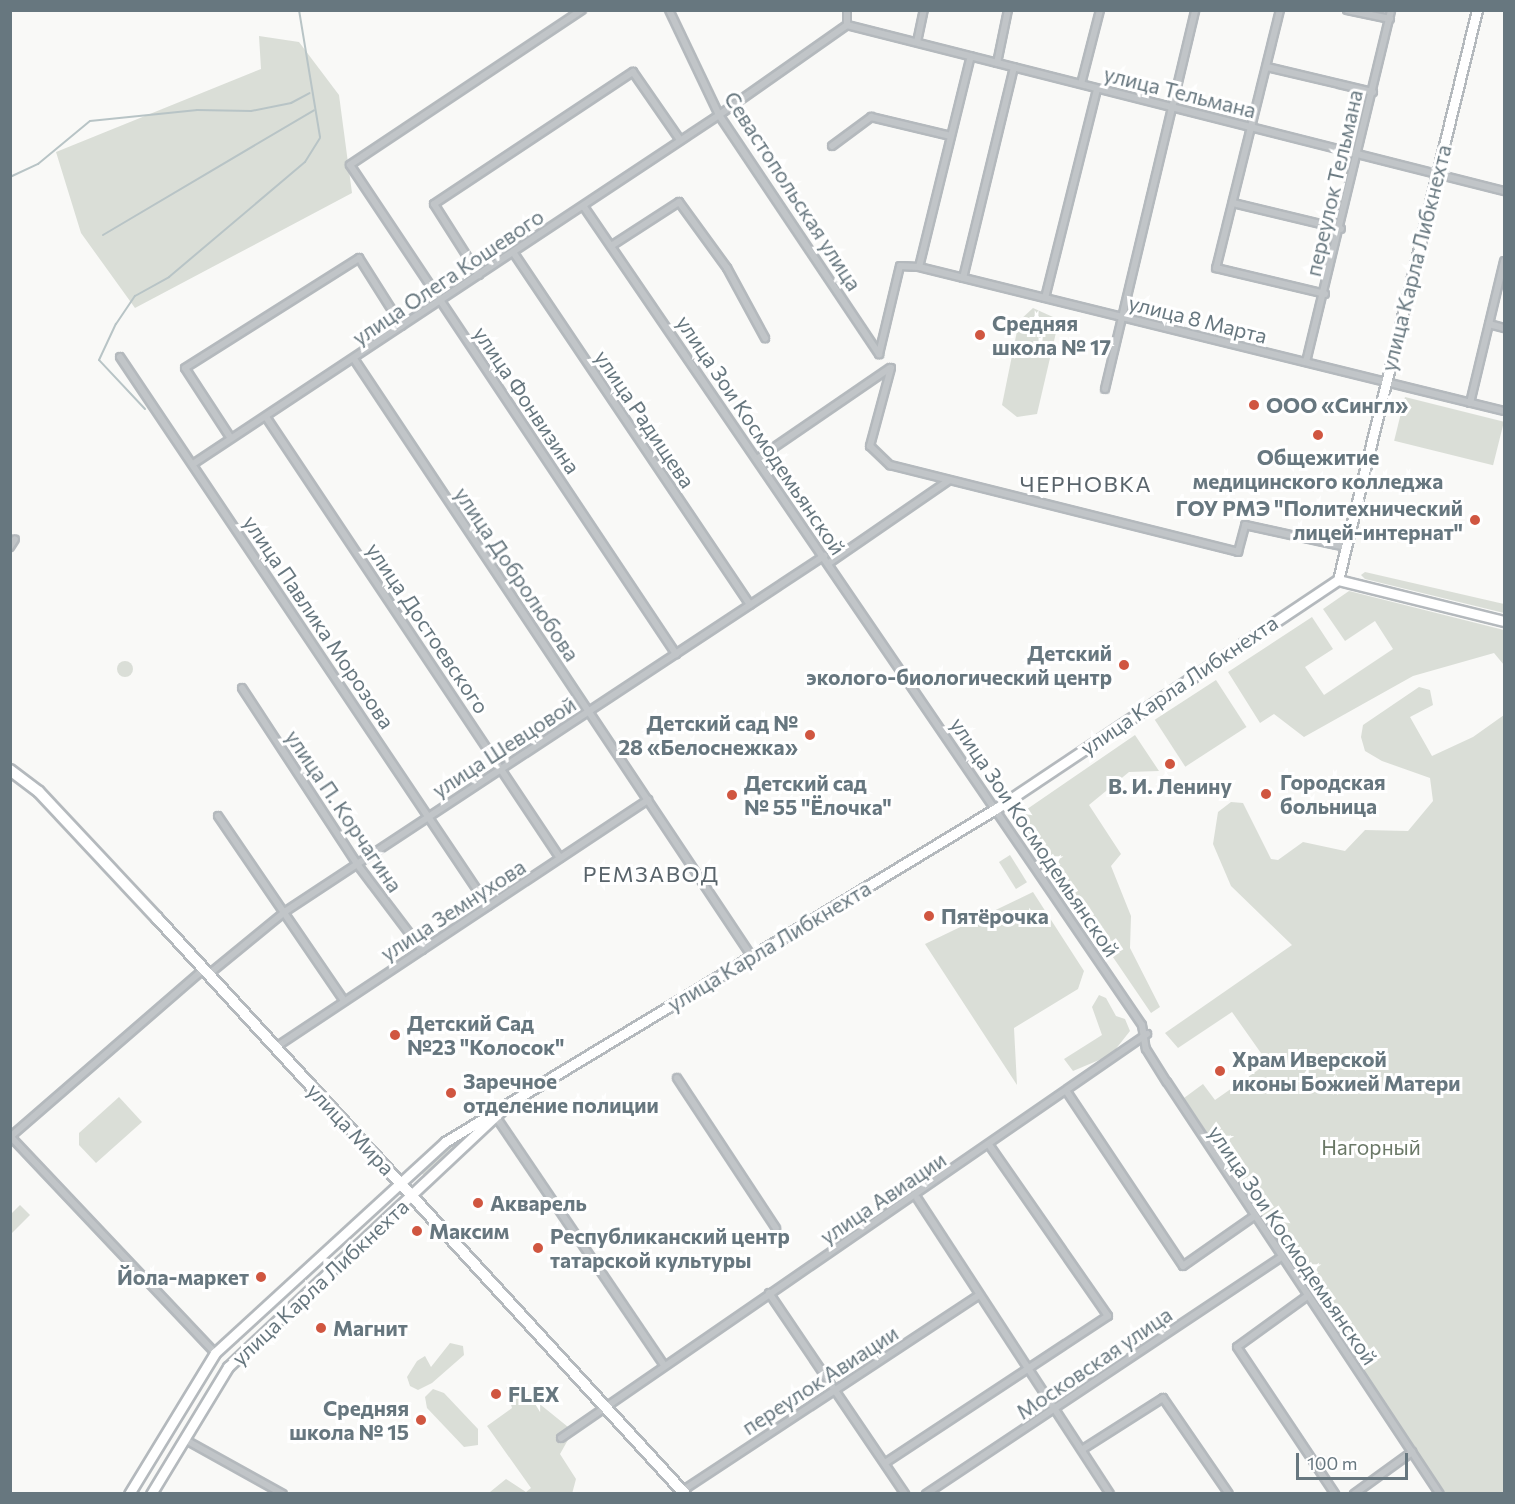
<!DOCTYPE html>
<meta charset="utf-8">
<style>
body{margin:0}
#map{position:relative;width:1515px;height:1504px;overflow:hidden;background:#f9f9f7;font-family:Commissioner,sans-serif}
div>[style]{position:absolute}
[style*='--x']{left:calc(var(--x)*1px);top:calc(var(--y)*1px);width:calc(var(--w)*1px);rotate:calc(var(--a)*1deg)}
.green>*{inset:0;background:#daded7;transform-origin:0 0}
.round{border-radius:50%}
.stream>*{height:2px;margin:-1px;padding:0 1px;transform-origin:1px;border-radius:1px;background:#b8c4c6}
.roads{filter:drop-shadow(2px 0 #b4b9bd) drop-shadow(-2px 0 #b4b9bd) drop-shadow(0 2px #b4b9bd) drop-shadow(0 -2px #b4b9bd)}
.street>*{height:6px;margin:-3px;padding:0 3px;transform-origin:3px;border-radius:3px;background:#c1c5c8}
.secondary>*{height:9px;margin:-4.5px;padding:0 4.5px;transform-origin:4.5px;border-radius:4.5px;background:#fff}
.primary>*{height:10px;margin:-5px;padding:0 5px;transform-origin:5px;border-radius:5px;background:#fff}
.dots>*{width:16px;height:16px;translate:-50% -50%;box-sizing:border-box;border:3px solid #fff;border-radius:50%}
span{translate:-50% -50%;white-space:nowrap;text-align:center;line-height:1.15;-webkit-text-stroke:6px #fff;paint-order:stroke}
.street-label{font-size:21px;color:#67777f}
.poi-label{font-size:21px;color:#67777f;font-weight:700}
.left{translate:0 -50%;text-align:left}
.right{translate:-100% -50%;text-align:right}
.park-label{font-size:21px;color:#6a7866}
.neighbourhood-label{font-size:22px;color:#59646b;letter-spacing:1.5px}
.frame{position:absolute;inset:0;border:12px solid #67777f;pointer-events:none}
.scale{position:absolute;left:1296px;top:1453px;width:112px;height:27px;box-sizing:border-box;border:3px solid #67777f;border-top:0;padding-left:8px;font-size:18px;line-height:21px;white-space:nowrap;color:#67777f;-webkit-text-stroke:4px #fff;paint-order:stroke}
</style>
<div id="map">
<div class="green">
<div style="clip-path:polygon(259px 36px,299px 42px,339px 95px,352px 193px,135px 308px,81px 233px,56px 152px,261px 69px)"></div>
<div style="clip-path:polygon(1033px 308px,1053px 317px,1057px 328px,1037px 414px,1017px 417px,1002px 405px,1019px 321px)"></div>
<div style="left:1405px;top:397px;width:102px;height:45px;rotate:14deg"></div>
<div style="clip-path:polygon(1365px 572px,1504px 604px,1504px 613px,1365px 579px,1361px 575px)"></div>
<div style="clip-path:polygon(1349px 591px,1504px 630px,1504px 665px,1494px 653px,1413px 676px,1304px 737px,1274px 714px,1260px 723px,1228px 672px,1312px 617px,1333px 649px,1305px 667px,1324px 695px,1393px 649px,1375px 621px,1345px 641px,1323px 609px)"></div>
<div class="round" style="left:117px;top:661px;width:16px;height:16px"></div>
<div style="left:1216px;top:680px;width:56px;height:73px;rotate:57deg"></div>
<div style="clip-path:polygon(1419px 687px,1430px 690px,1433px 705px,1410px 717px,1432px 756px,1473px 737px,1504px 715px,1504px 1493px,1444px 1493px,1184px 1098px,1203px 1084px,1215px 1100px,1268px 1063px,1232px 1012px,1178px 1048px,1165px 1033px,1292px 945px,1231px 886px,1213px 844px,1218px 812px,1231px 802px,1243px 803px,1271px 859px,1278px 860px,1303px 842px,1345px 851px,1365px 830px,1408px 831px,1433px 801px,1430px 778px,1382px 761px,1365px 751px,1361px 737px,1363px 725px)"></div>
<div style="clip-path:polygon(1135px 735px,1159px 771px,1129px 772px,1089px 805px,1121px 854px,1111px 866px,1131px 916px,1130px 948px,1160px 1007px,1151px 1013px,1017px 816px)"></div>
<div style="left:1010px;top:855px;width:32px;height:13px;rotate:58deg"></div>
<div style="clip-path:polygon(1033px 892px,1084px 971px,1078px 989px,1014px 1028px,1017px 1085px,925px 944px)"></div>
<div style="clip-path:polygon(1099px 995px,1106px 998px,1116px 1016px,1125px 1019px,1130px 1031px,1111px 1055px,1073px 1071px,1064px 1059px,1102px 1035px,1092px 1007px)"></div>
<div style="clip-path:polygon(119px 1097px,142px 1122px,96px 1163px,79px 1145px,79px 1133px)"></div>
<div style="clip-path:polygon(468px 1133px,425px 1176px,422px 1174px,455px 1140px)"></div>
<div style="clip-path:polygon(20px 1205px,30px 1215px,11px 1234px,11px 1214px)"></div>
<div style="clip-path:polygon(450px 1343px,463px 1346px,464px 1355px,432px 1383px,418px 1390px,410px 1386px,407px 1377px,417px 1361px,425px 1356px,431px 1367px)"></div>
<div style="clip-path:polygon(515px 1384px,573px 1431px,560px 1454px,576px 1479px,572px 1494px,490px 1492px,506px 1479px,526px 1492px,531px 1488px,487px 1426px,512px 1408px,506px 1387px)"></div>
<div style="clip-path:polygon(433px 1389px,444px 1393px,478px 1429px,478px 1445px,464px 1447px,427px 1408px,425px 1397px)"></div>
</div>
<div class="stream">
<div style="--x:299;--y:10;--w:129;--a:80.6"></div>
<div style="--x:10;--y:177;--w:31;--a:-25"></div>
<div style="--x:38;--y:164;--w:67;--a:-39.6"></div>
<div style="--x:90;--y:121;--w:108;--a:-5.9"></div>
<div style="--x:197;--y:110;--w:54;--a:1.1"></div>
<div style="--x:251;--y:111;--w:41;--a:-11.3"></div>
<div style="--x:291;--y:103;--w:21;--a:-28"></div>
<div style="--x:103;--y:235;--w:245;--a:-30.6"></div>
<div style="--x:145;--y:409;--w:67;--a:-133.2"></div>
<div style="--x:99;--y:360;--w:40;--a:-65"></div>
<div style="--x:116;--y:324;--w:34;--a:-56"></div>
<div style="--x:135;--y:296;--w:39;--a:-29"></div>
<div style="--x:169;--y:277;--w:178;--a:-40.2"></div>
<div style="--x:305;--y:162;--w:28;--a:-58"></div>
</div>
<div class="roads">
<div class="street">
<div style="--x:582;--y:10;--w:279;--a:146.3"></div>
<div style="--x:350;--y:165;--w:588;--a:56.31"></div>
<div style="--x:669;--y:10;--w:116;--a:64.5"></div>
<div style="--x:719;--y:115;--w:288;--a:56.2"></div>
<div style="--x:1280;--y:10;--w:266;--a:103.9"></div>
<div style="--x:1216;--y:268;--w:112;--a:13.4"></div>
<div style="--x:1347;--y:10;--w:44;--a:11.8"></div>
<div style="--x:847;--y:25;--w:678;--a:14.18"></div>
<div style="--x:917;--y:42;--w:33;--a:-78"></div>
<div style="--x:997;--y:63;--w:54;--a:-78.3"></div>
<div style="--x:1267;--y:67;--w:109;--a:13.3"></div>
<div style="--x:1081;--y:84;--w:76;--a:-75.6"></div>
<div style="--x:832;--y:146;--w:49;--a:-36.6"></div>
<div style="--x:871;--y:117;--w:82;--a:13.4"></div>
<div style="--x:1233;--y:203;--w:111;--a:13.5"></div>
<div style="--x:584;--y:207;--w:990;--a:55.7"></div>
<div style="--x:1142;--y:1025;--w:24;--a:81"></div>
<div style="--x:1146;--y:1049;--w:39;--a:58"></div>
<div style="--x:1167;--y:1082;--w:494;--a:56.5"></div>
<div style="--x:611;--y:246;--w:81;--a:-32.9"></div>
<div style="--x:679;--y:202;--w:82;--a:54"></div>
<div style="--x:727;--y:268;--w:80;--a:61.5"></div>
<div style="--x:513;--y:252;--w:425;--a:56.1"></div>
<div style="--x:919;--y:267;--w:217;--a:-76.2"></div>
<div style="--x:479;--y:275;--w:84;--a:-122.4"></div>
<div style="--x:434;--y:204;--w:239;--a:-33.6"></div>
<div style="--x:633;--y:72;--w:83;--a:55.3"></div>
<div style="--x:963;--y:278;--w:217;--a:-76.4"></div>
<div style="--x:1045;--y:298;--w:215;--a:-76"></div>
<div style="--x:1489;--y:324;--w:16;--a:15"></div>
<div style="--x:879;--y:354;--w:90;--a:-76.6"></div>
<div style="--x:900;--y:266;--w:19;--a:3"></div>
<div style="--x:919;--y:267;--w:602;--a:13.83"></div>
<div style="--x:120;--y:357;--w:661;--a:56.17"></div>
<div style="--x:354;--y:359;--w:718;--a:56.35"></div>
<div style="--x:1306;--y:362;--w:362;--a:-76.4"></div>
<div style="--x:891;--y:368;--w:81;--a:105.1"></div>
<div style="--x:870;--y:446;--w:28;--a:44"></div>
<div style="--x:890;--y:465;--w:359;--a:14"></div>
<div style="--x:1238;--y:552;--w:28;--a:-75"></div>
<div style="--x:1245;--y:525;--w:103;--a:12.3"></div>
<div style="--x:1105;--y:389;--w:390;--a:-76.6"></div>
<div style="--x:1470;--y:403;--w:146;--a:-76.5"></div>
<div style="--x:266;--y:417;--w:530;--a:56.31"></div>
<div style="--x:230;--y:437;--w:82;--a:-123.1"></div>
<div style="--x:185;--y:368;--w:206;--a:-32.3"></div>
<div style="--x:359;--y:258;--w:80;--a:57.7"></div>
<div style="--x:757;--y:459;--w:161;--a:-34.4"></div>
<div style="--x:193;--y:464;--w:631;--a:-33.56"></div>
<div style="--x:719;--y:115;--w:156;--a:-35.1"></div>
<div style="--x:847;--y:25;--w:15;--a:-90"></div>
<div style="--x:10;--y:547;--w:9;--a:-58"></div>
<div style="--x:829;--y:563;--w:145;--a:-34.6"></div>
<div style="--x:242;--y:688;--w:210;--a:56.8"></div>
<div style="--x:357;--y:864;--w:108;--a:52.9"></div>
<div style="--x:218;--y:816;--w:224;--a:55.7"></div>
<div style="--x:209;--y:974;--w:99;--a:-39.3"></div>
<div style="--x:286;--y:911;--w:645;--a:-33.42"></div>
<div style="--x:276;--y:1047;--w:447;--a:-33.6"></div>
<div style="--x:677;--y:1078;--w:180;--a:56.6"></div>
<div style="--x:1067;--y:1092;--w:209;--a:56.3"></div>
<div style="--x:1183;--y:1266;--w:85;--a:-35"></div>
<div style="--x:496;--y:1117;--w:300;--a:55.9"></div>
<div style="--x:10;--y:1136;--w:299;--a:46.6"></div>
<div style="--x:10;--y:1137;--w:257;--a:-40.9"></div>
<div style="--x:917;--y:1198;--w:353;--a:56.9"></div>
<div style="--x:769;--y:1293;--w:243;--a:55.9"></div>
<div style="--x:1306;--y:1297;--w:85;--a:144.1"></div>
<div style="--x:1237;--y:1347;--w:177;--a:56.3"></div>
<div style="--x:561;--y:1438;--w:712;--a:-34.58"></div>
<div style="--x:184;--y:1439;--w:113;--a:29.1"></div>
<div style="--x:1083;--y:1449;--w:95;--a:-32.5"></div>
<div style="--x:1163;--y:1398;--w:116;--a:55.5"></div>
<div style="--x:885;--y:1463;--w:267;--a:-33.4"></div>
<div style="--x:1108;--y:1316;--w:207;--a:-124.8"></div>
<div style="--x:682;--y:1491;--w:356;--a:-33.4"></div>
<div style="--x:926;--y:1494;--w:425;--a:-33.7"></div>
<div style="--x:1354;--y:1494;--w:72;--a:-35.9"></div>
</div>
<div class="secondary">
<div style="--x:1338;--y:580;--w:171;--a:13.9"></div>
<div style="--x:129;--y:1494;--w:165;--a:-58.6"></div>
<div style="--x:215;--y:1353;--w:312;--a:-42.5"></div>
<div style="--x:445;--y:1142;--w:645;--a:-31.18"></div>
<div style="--x:997;--y:808;--w:410;--a:-33.8"></div>
<div style="--x:1338;--y:580;--w:587;--a:-76.3"></div>
<div style="--x:151;--y:1494;--w:149;--a:-58.8"></div>
<div style="--x:228;--y:1367;--w:377;--a:-43.2"></div>
</div>
<div class="primary">
<div style="--x:10;--y:770;--w:36;--a:37"></div>
<div style="--x:39;--y:792;--w:173;--a:46.9"></div>
<div style="--x:157;--y:918;--w:781;--a:47.49"></div>
</div>
</div>
<div class="dots">
<div style="left:980px;top:335px;background:#d05640"></div>
<div style="left:1254px;top:405px;background:#d05640"></div>
<div style="left:1318px;top:435px;background:#d05640"></div>
<div style="left:1475px;top:520px;background:#d05640"></div>
<div style="left:1124px;top:665px;background:#d05640"></div>
<div style="left:810px;top:735px;background:#d05640"></div>
<div style="left:1170px;top:764px;background:#d05640"></div>
<div style="left:1266px;top:794px;background:#d05640"></div>
<div style="left:732px;top:795px;background:#d05640"></div>
<div style="left:929px;top:916px;background:#d05640"></div>
<div style="left:395px;top:1035px;background:#d05640"></div>
<div style="left:1220px;top:1071px;background:#d05640"></div>
<div style="left:451px;top:1093px;background:#d05640"></div>
<div style="left:478px;top:1203px;background:#d05640"></div>
<div style="left:417px;top:1231px;background:#d05640"></div>
<div style="left:538px;top:1248px;background:#d05640"></div>
<div style="left:261px;top:1277px;background:#d05640"></div>
<div style="left:321px;top:1328px;background:#d05640"></div>
<div style="left:496px;top:1394px;background:#d05640"></div>
<div style="left:421px;top:1420px;background:#d05640"></div>
</div>
<div class="street-label">
<span style="left:1180px;top:92px;rotate:14deg">улица Тельмана</span>
<span style="left:1334px;top:183px;rotate:-77deg">переулок Тельмана</span>
<span style="left:793px;top:191px;rotate:57deg">Севастопольская улица</span>
<span style="left:1416px;top:258px;rotate:-76deg">улица Карла Либкнехта</span>
<span style="left:448px;top:277px;rotate:-34deg">улица Олега Кошевого</span>
<span style="left:1198px;top:319px;rotate:14deg">улица 8 Марта</span>
<span style="left:527px;top:400px;rotate:56deg">улица Фонвизина</span>
<span style="left:645px;top:419px;rotate:56deg">улица Радищева</span>
<span style="left:761px;top:435px;rotate:56deg">улица Зои Космодемьянской</span>
<span style="left:517px;top:574px;rotate:56deg">улица Добролюбова</span>
<span style="left:319px;top:622px;rotate:56deg">улица Павлика Морозова</span>
<span style="left:428px;top:628px;rotate:56deg">улица Достоевского</span>
<span style="left:1179px;top:685px;rotate:-34deg">улица Карла Либкнехта</span>
<span style="left:504px;top:747px;rotate:-33deg">улица Шевцовой</span>
<span style="left:344px;top:811px;rotate:56deg">улица П. Корчагина</span>
<span style="left:1035px;top:837px;rotate:56deg">улица Зои Космодемьянской</span>
<span style="left:453px;top:910px;rotate:-33deg">улица Земнухова</span>
<span style="left:769px;top:946px;rotate:-31deg">улица Карла Либкнехта</span>
<span style="left:351px;top:1129px;rotate:47deg">улица Мира</span>
<span style="left:883px;top:1198px;rotate:-34deg">улица Авиации</span>
<span style="left:1293px;top:1245px;rotate:56deg">улица Зои Космодемьянской</span>
<span style="left:320px;top:1282px;rotate:-43deg">улица Карла Либкнехта</span>
<span style="left:1094px;top:1363px;rotate:-34deg">Московская улица</span>
<span style="left:820px;top:1380px;rotate:-33deg">переулок Авиации</span>
</div>
<div class="poi-label">
<span class="left" style="left:992px;top:335px">Средняя<br>школа № 17</span>
<span class="left" style="left:1266px;top:405px">ООО «Сингл»</span>
<span style="left:1318px;top:469px">Общежитие<br>медицинского колледжа</span>
<span class="right" style="left:1463px;top:520px">ГОУ РМЭ "Политехнический<br>лицей-интернат"</span>
<span class="right" style="left:1112px;top:665px">Детский<br>эколого-биологический центр</span>
<span class="right" style="left:798px;top:735px">Детский сад №<br>28 «Белоснежка»</span>
<span class="left" style="left:1280px;top:794px">Городская<br>больница</span>
<span class="left" style="left:744px;top:795px">Детский сад<br>№ 55 "Ёлочка"</span>
<span style="left:1170px;top:786px">В. И. Ленину</span>
<span class="left" style="left:941px;top:916px">Пятёрочка</span>
<span class="left" style="left:407px;top:1035px">Детский Сад<br>№23 "Колосок"</span>
<span class="left" style="left:1232px;top:1071px">Храм Иверской<br>иконы Божией Матери</span>
<span class="left" style="left:463px;top:1093px">Заречное<br>отделение полиции</span>
<span class="left" style="left:490px;top:1203px">Акварель</span>
<span class="left" style="left:429px;top:1231px">Максим</span>
<span class="left" style="left:550px;top:1248px">Республиканский центр<br>татарской культуры</span>
<span class="right" style="left:249px;top:1277px">Йола-маркет</span>
<span class="left" style="left:333px;top:1328px">Магнит</span>
<span class="left" style="left:508px;top:1394px">FLEX</span>
<span class="right" style="left:409px;top:1420px">Средняя<br>школа № 15</span>
</div>
<div class="park-label">
<span style="left:1371px;top:1147px">Нагорный</span>
</div>
<div class="neighbourhood-label">
<span style="left:1086px;top:484px">ЧЕРНОВКА</span>
<span style="left:651px;top:874px">РЕМЗАВОД</span>
</div>
<div class="frame"></div>
<div class="scale">100 m</div>
</div>
